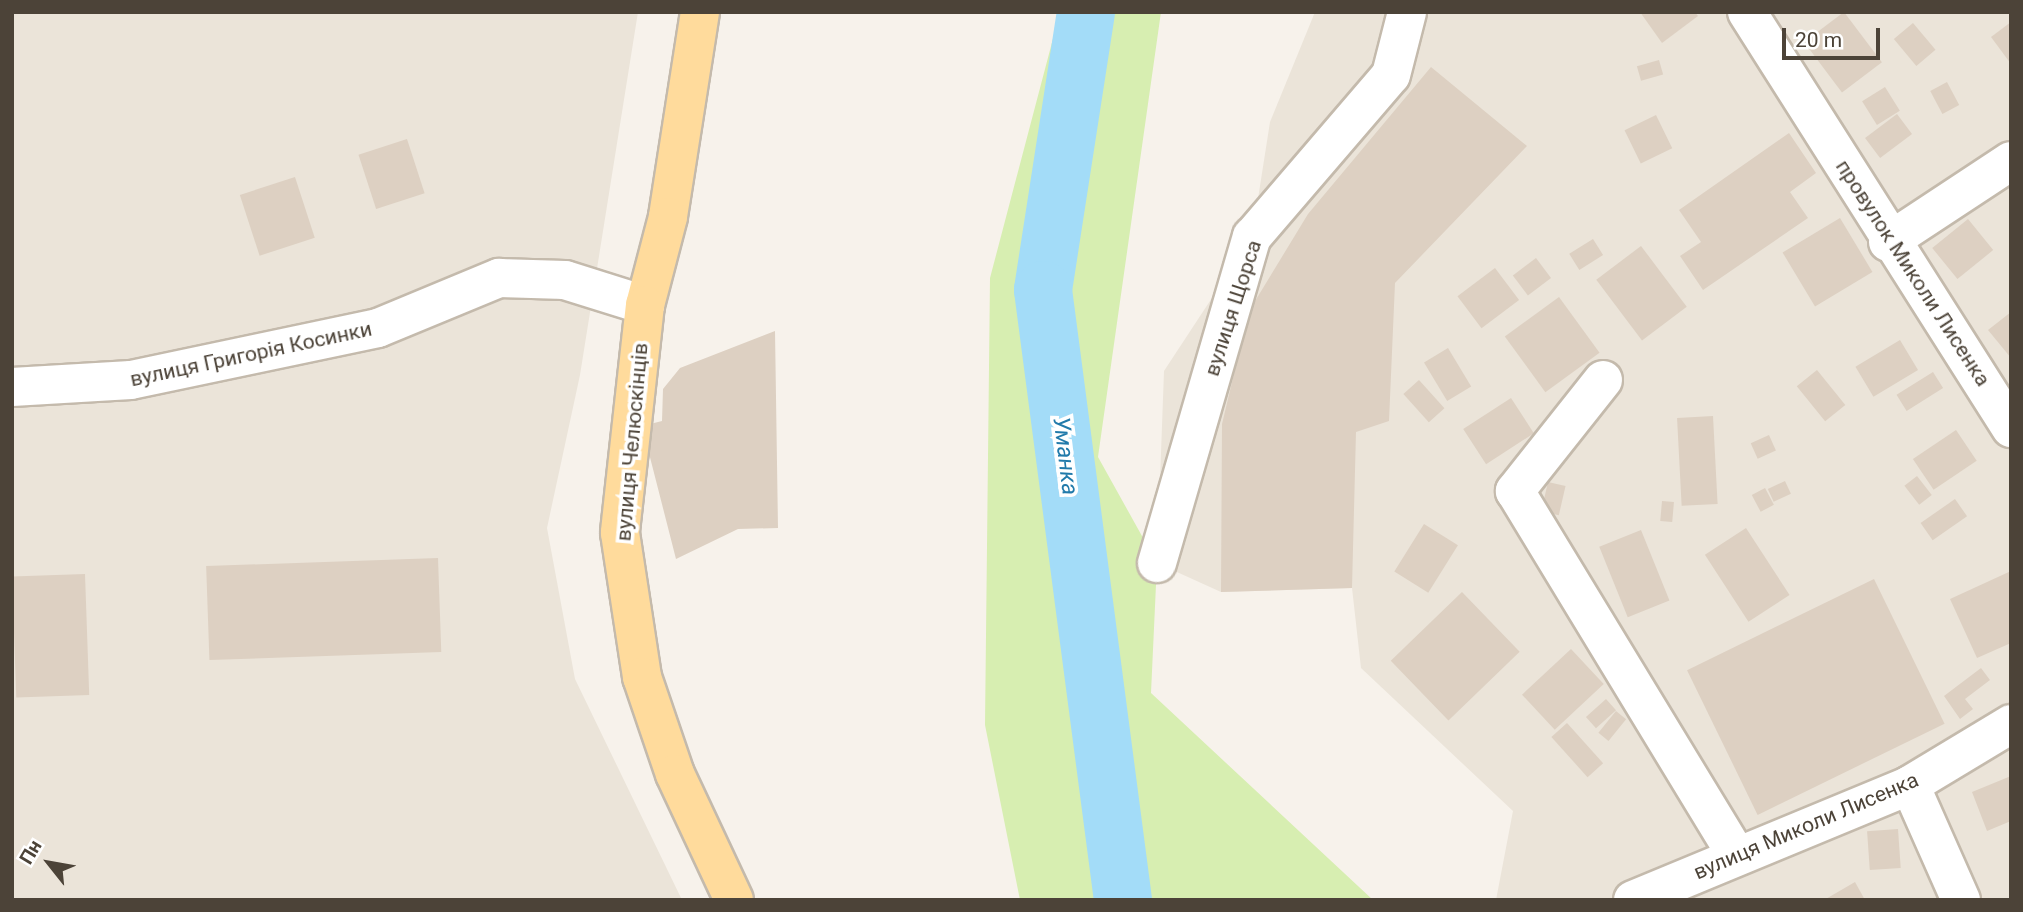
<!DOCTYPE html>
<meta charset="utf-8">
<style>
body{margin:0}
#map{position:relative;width:2023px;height:912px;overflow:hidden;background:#f7f2eb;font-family:Roboto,sans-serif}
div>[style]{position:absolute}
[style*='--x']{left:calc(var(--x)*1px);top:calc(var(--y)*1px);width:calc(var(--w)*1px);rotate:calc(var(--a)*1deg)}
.residential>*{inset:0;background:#ebe4d9}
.green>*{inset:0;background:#d7eeb1}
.river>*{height:58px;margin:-29px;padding:0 29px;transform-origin:29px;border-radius:29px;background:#a3dcf8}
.building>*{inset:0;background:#ddd0c2;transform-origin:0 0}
.roads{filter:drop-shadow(2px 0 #c4baac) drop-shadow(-2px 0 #c4baac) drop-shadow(0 2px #c4baac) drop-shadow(0 -2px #c4baac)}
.minor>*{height:38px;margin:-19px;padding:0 19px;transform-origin:19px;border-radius:19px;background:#fff}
.major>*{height:38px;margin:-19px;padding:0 19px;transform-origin:19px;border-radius:19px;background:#ffdb9c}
span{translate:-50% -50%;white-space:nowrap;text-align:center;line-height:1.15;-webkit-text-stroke:7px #fff;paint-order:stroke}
.street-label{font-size:21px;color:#4c4338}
.water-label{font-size:23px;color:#217aaa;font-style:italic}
.frame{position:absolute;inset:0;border:14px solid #4c4338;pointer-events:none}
.north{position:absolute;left:14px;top:828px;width:70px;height:70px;-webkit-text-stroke:5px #fff;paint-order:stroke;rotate:301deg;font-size:19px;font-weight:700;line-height:28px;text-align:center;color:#4c4338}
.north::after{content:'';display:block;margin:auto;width:24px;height:32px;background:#4c4338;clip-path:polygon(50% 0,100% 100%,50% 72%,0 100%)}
.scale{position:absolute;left:1782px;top:28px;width:98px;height:32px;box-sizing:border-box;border:4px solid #4c4338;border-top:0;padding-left:9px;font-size:21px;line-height:24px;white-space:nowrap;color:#4c4338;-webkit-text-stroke:5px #fff;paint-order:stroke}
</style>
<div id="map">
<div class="residential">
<div style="clip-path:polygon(12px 12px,638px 12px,580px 375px,547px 528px,575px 679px,682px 900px,12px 900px)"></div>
<div style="clip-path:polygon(1315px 12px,2011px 12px,2011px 900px,1496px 900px,1513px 811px,1361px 668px,1352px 588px,1221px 592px,1157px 563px,1164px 371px,1252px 237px,1270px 122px)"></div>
</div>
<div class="green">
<div style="clip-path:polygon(1060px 12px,1161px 12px,1098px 457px,1157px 563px,1151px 693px,1373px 900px,1020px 900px,985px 725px,990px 278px)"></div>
</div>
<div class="river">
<div style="--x:1086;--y:12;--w:281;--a:98.8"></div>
<div style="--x:1043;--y:290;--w:615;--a:82.53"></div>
</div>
<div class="building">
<div style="clip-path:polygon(1640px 12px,1695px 12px,1698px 16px,1662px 43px)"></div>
<div style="left:1844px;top:12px;width:63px;height:50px;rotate:53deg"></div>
<div style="clip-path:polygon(2011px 22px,2011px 64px,1991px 37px)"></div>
<div style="left:1913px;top:23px;width:35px;height:25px;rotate:50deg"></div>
<div style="left:1659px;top:60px;width:15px;height:23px;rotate:74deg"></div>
<div style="clip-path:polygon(1431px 67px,1527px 146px,1395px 283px,1389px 421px,1356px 432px,1352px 588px,1221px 592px,1222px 424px,1249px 311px,1308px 214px)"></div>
<div style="left:1947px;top:82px;width:26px;height:19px;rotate:62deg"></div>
<div style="left:1885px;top:87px;width:28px;height:27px;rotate:58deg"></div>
<div style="left:1897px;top:114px;width:25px;height:40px;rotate:53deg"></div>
<div style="left:1656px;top:115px;width:37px;height:35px;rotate:64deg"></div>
<div style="clip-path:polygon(1789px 133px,1816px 173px,1790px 192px,1808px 218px,1703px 290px,1680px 256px,1701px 242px,1679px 210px)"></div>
<div style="left:407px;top:139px;width:57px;height:51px;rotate:72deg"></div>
<div style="left:295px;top:177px;width:64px;height:58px;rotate:72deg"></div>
<div style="left:1840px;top:218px;width:63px;height:67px;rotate:59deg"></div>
<div style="left:1968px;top:219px;width:40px;height:46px;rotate:51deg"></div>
<div style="left:1593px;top:239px;width:19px;height:28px;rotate:58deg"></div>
<div style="left:1641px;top:246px;width:76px;height:56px;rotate:53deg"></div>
<div style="left:1536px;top:258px;width:25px;height:29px;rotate:53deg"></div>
<div style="left:1495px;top:268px;width:40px;height:47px;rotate:53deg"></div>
<div style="left:1559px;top:297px;width:69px;height:67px;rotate:54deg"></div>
<div style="clip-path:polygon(2011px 312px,2011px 358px,1988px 330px)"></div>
<div style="clip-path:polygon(775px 331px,778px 528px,738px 529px,676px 559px,642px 426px,662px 421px,663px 389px,680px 368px)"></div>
<div style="left:1900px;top:340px;width:35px;height:52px;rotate:59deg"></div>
<div style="left:1448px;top:348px;width:45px;height:28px;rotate:59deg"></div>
<div style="left:1817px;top:370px;width:45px;height:26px;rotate:51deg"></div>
<div style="left:1933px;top:372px;width:19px;height:43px;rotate:58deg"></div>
<div style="left:1419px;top:380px;width:38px;height:21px;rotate:48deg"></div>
<div style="left:1511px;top:398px;width:42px;height:57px;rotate:57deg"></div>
<div style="left:1713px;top:416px;width:88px;height:36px;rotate:87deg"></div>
<div style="left:1956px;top:430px;width:37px;height:52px;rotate:56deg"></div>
<div style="left:1769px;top:435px;width:17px;height:20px;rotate:66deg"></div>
<div style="left:1917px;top:476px;width:24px;height:16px;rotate:52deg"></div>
<div style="left:1785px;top:481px;width:14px;height:19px;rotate:65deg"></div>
<div style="left:1548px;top:482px;width:18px;height:30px;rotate:13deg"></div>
<div style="left:1765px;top:488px;width:19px;height:15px;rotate:62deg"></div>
<div style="left:1955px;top:499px;width:21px;height:42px;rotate:55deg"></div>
<div style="left:1662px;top:501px;width:12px;height:20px;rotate:5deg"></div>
<div style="left:1424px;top:524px;width:40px;height:56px;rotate:32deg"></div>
<div style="left:1746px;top:528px;width:80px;height:49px;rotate:57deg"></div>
<div style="left:1641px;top:530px;width:76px;height:45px;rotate:68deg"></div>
<div style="left:438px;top:558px;width:94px;height:232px;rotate:88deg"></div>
<div style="clip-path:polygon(2011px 571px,2011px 643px,1977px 658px,1950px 599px)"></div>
<div style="left:85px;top:574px;width:121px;height:73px;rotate:88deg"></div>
<div style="left:1874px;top:579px;width:161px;height:208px;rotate:64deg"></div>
<div style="left:1462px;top:592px;width:83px;height:99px;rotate:46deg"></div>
<div style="left:1571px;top:649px;width:48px;height:67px;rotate:47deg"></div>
<div style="clip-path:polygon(1981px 668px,1990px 680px,1965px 699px,1973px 709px,1960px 719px,1944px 696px)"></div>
<div style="left:1606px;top:699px;width:15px;height:27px;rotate:48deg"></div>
<div style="left:1616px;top:711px;width:13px;height:28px;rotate:39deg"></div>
<div style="left:1567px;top:723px;width:54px;height:21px;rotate:48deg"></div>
<div style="clip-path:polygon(2011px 776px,2011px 821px,1987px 831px,1972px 792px)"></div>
<div style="left:1898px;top:829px;width:39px;height:31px;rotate:86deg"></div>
<div style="clip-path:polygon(1855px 882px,1865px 900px,1824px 900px)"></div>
</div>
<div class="roads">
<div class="minor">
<div style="--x:1747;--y:12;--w:493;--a:57.6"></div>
<div style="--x:1888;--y:242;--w:147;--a:-33.4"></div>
<div style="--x:1603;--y:380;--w:142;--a:128.4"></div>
<div style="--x:1515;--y:491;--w:427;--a:58.7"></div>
<div style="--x:12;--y:387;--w:119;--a:-3.4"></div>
<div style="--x:131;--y:380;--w:252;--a:-11.9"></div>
<div style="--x:378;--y:328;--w:131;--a:-22.5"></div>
<div style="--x:499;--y:278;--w:66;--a:1.7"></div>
<div style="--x:565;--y:280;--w:84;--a:17.4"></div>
<div style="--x:1157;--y:563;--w:340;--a:-73.8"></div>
<div style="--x:1252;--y:237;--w:213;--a:-49.4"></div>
<div style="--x:1391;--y:75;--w:65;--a:-75.7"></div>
<div style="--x:1910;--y:785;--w:126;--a:66.1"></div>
<div style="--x:1633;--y:900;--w:300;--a:-22.5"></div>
<div style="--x:1910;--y:785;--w:118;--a:-31.1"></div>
</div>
<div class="major">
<div style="--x:700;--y:12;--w:207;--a:98.9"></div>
<div style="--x:668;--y:217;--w:91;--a:104.6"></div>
<div style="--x:645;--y:305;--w:229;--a:96.3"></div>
<div style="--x:620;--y:533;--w:146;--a:81.3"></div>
<div style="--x:642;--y:677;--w:102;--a:71.2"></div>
<div style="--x:675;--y:774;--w:139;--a:64.9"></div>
</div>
</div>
<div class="street-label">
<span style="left:1913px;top:273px;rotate:57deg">провулок Миколи Лисенка</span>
<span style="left:1233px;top:308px;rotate:-72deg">вулиця Щорса</span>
<span style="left:251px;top:354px;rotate:-12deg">вулиця Григорія Косинки</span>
<span style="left:632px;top:442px;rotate:-85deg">вулиця Челюскінців</span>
<span style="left:1806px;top:826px;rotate:-23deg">вулиця Миколи Лисенка</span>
</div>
<div class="water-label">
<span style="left:1065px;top:456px;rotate:83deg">Уманка</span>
</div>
<div class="frame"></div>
<div class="north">Пн</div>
<div class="scale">20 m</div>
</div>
